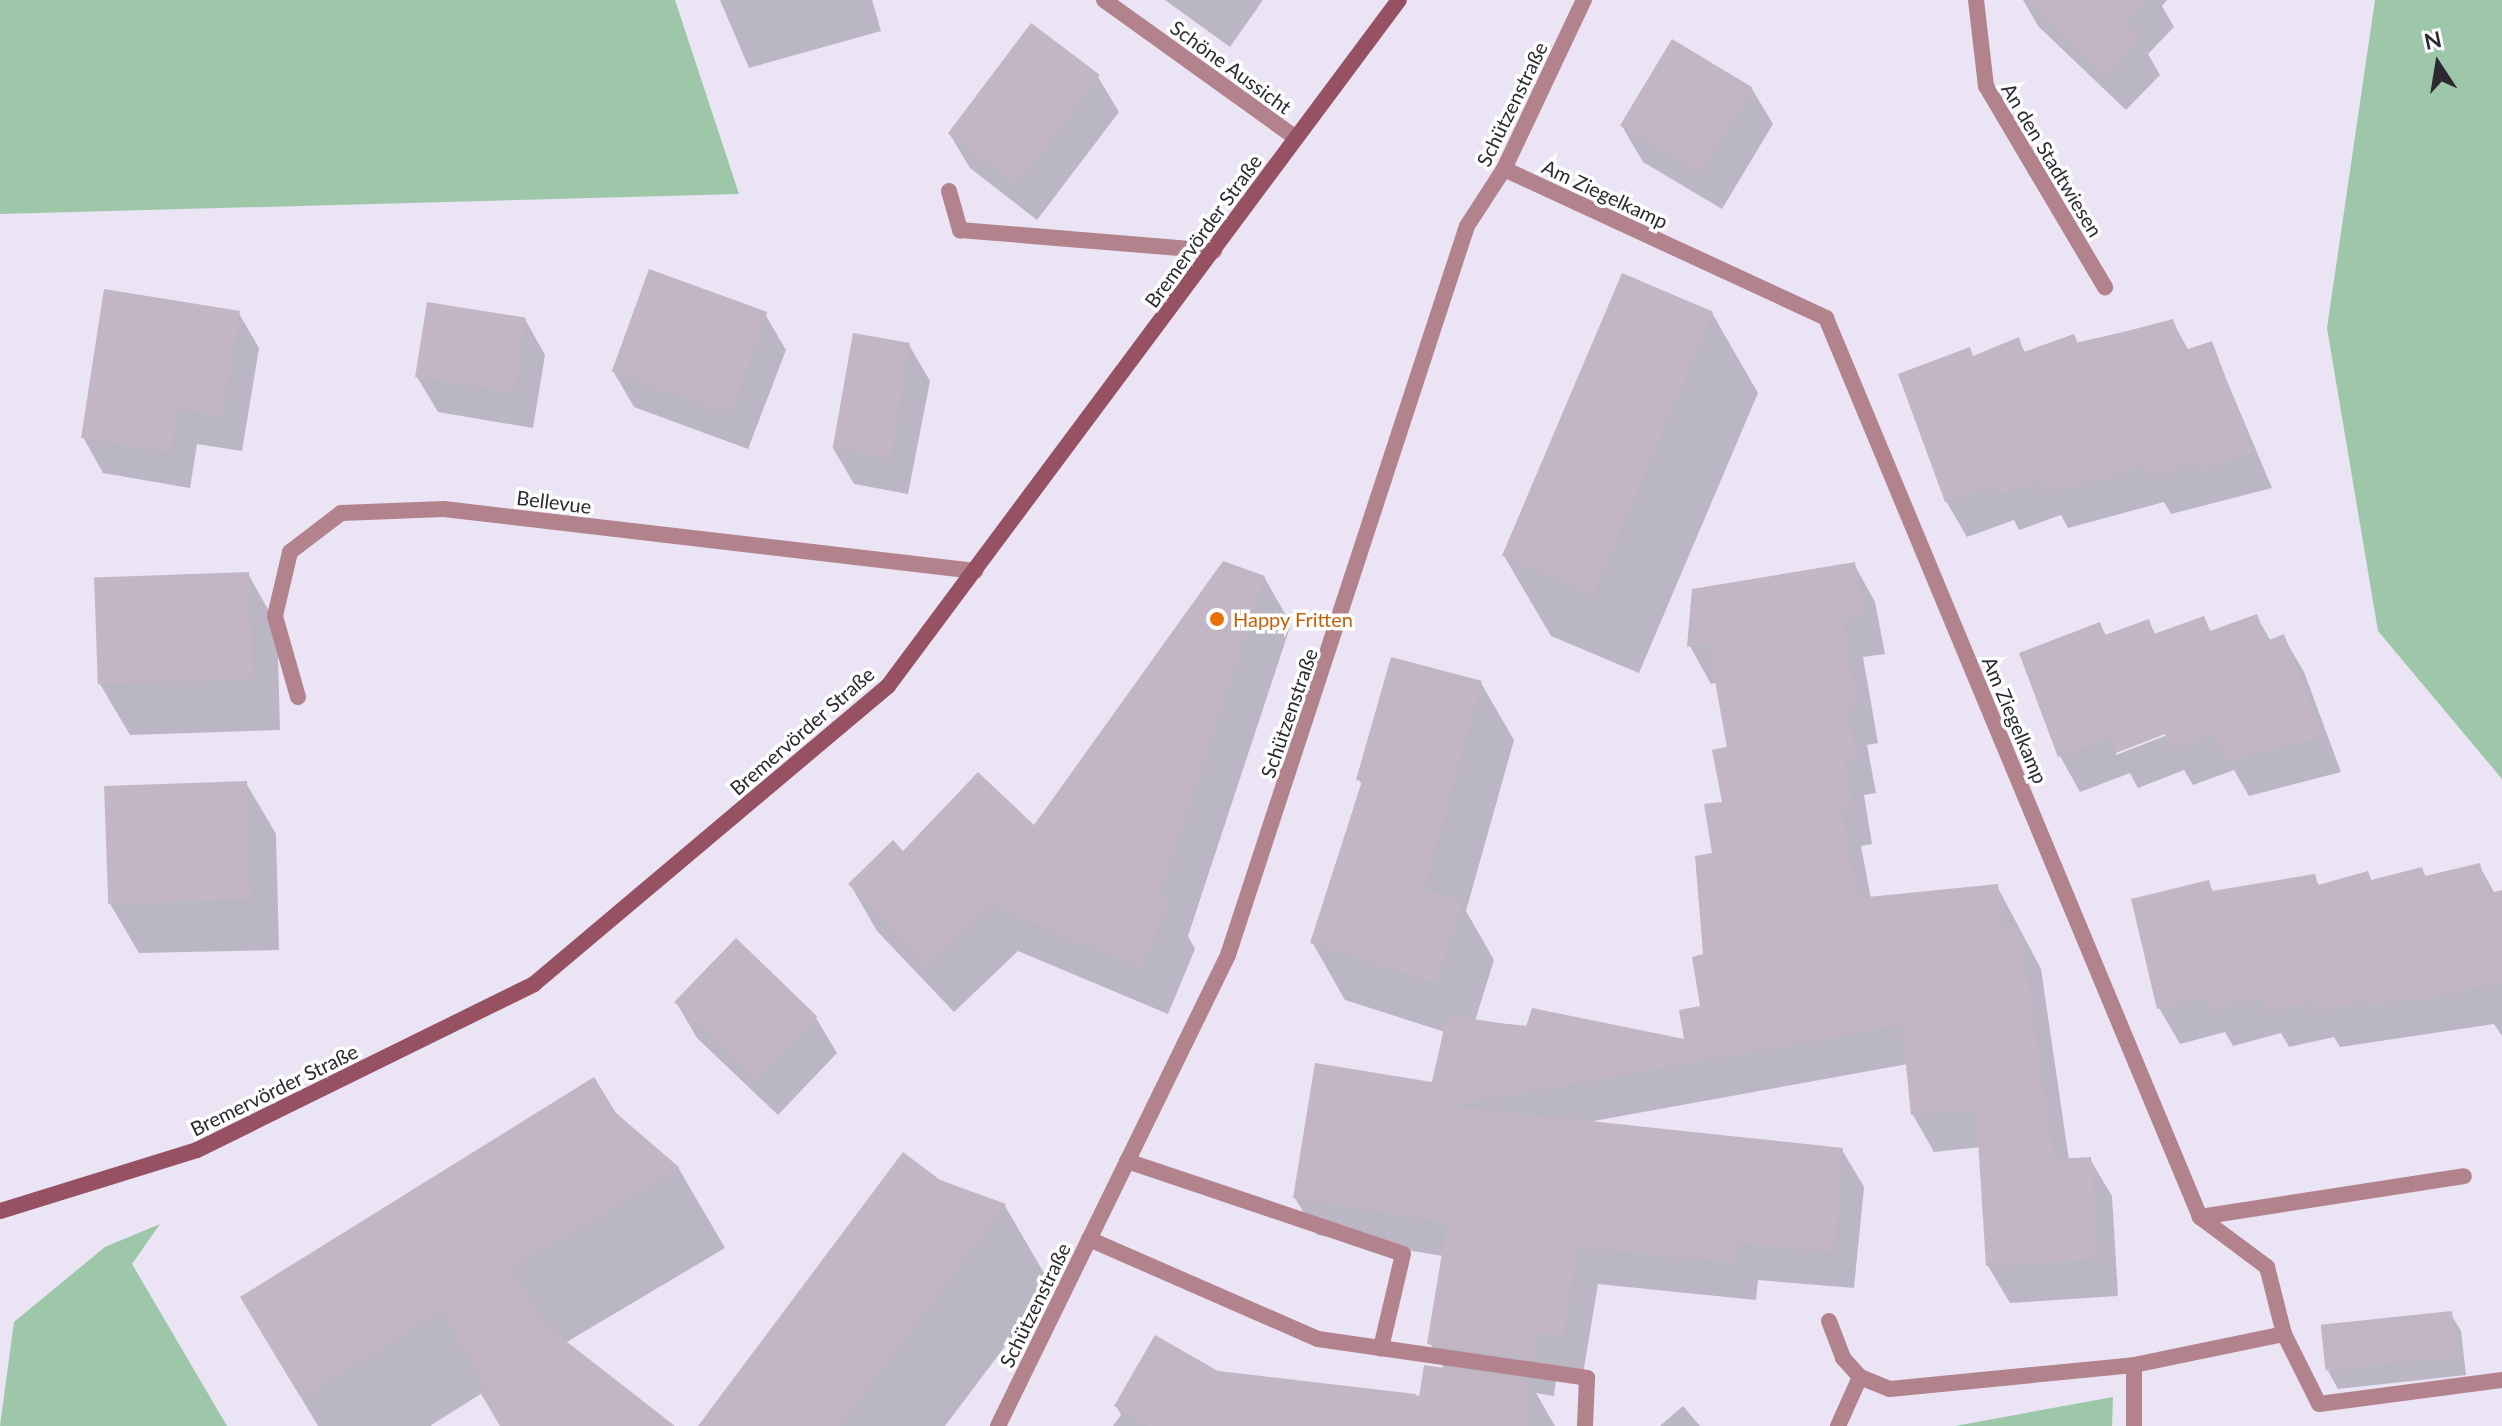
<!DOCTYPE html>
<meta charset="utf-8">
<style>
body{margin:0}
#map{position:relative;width:2502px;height:1426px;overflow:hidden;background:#eae4f5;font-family:Lato,sans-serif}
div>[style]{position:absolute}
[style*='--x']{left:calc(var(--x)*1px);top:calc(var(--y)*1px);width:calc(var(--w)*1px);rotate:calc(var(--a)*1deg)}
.green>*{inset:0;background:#9ec7aa}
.shadow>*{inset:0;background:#0003}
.building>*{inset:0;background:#c2b6c4;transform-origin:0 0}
.service>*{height:16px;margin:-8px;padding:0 8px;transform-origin:8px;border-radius:8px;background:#b3838d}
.minor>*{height:16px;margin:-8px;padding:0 8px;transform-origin:8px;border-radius:8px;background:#b3838d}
.secondary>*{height:16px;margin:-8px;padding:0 8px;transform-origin:8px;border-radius:8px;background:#965262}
.dots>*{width:22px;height:22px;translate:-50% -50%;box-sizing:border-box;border:4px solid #fff;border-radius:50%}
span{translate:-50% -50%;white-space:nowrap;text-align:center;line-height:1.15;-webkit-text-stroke:7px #fff;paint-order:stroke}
.street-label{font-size:20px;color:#2c2a30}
.food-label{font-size:20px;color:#c56008}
.left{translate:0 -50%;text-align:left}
.north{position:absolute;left:2398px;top:24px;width:80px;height:80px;-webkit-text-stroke:6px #fff;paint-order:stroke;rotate:348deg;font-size:22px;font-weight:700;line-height:32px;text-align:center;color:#2c2a30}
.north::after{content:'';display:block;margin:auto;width:28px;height:36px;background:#2c2a30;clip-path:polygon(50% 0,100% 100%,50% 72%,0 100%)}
</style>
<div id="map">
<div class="green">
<div style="clip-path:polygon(0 0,675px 0,739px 194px,0 214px)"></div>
<div style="clip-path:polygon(2375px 0,2502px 0,2502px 779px,2378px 631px,2327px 328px)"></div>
<div style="clip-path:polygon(160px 1224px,132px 1264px,227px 1426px,0 1426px,14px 1322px,105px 1247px)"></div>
<div style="clip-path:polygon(2113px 1397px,2112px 1426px,1955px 1426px)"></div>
</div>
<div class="shadow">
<div style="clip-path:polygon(720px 0,872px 0,881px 31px,749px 68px)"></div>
<div style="clip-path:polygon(1165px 0,1263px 0,1230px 47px)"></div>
<div style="clip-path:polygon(2023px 0,2167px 0,2162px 6px,2174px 27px,2148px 54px,2160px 75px,2126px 110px,2038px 26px)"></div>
<div style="clip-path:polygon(1098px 77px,1119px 112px,1037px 220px,970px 168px,949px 133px)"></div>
<div style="clip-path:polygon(1752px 89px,1773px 124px,1722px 209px,1643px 162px,1622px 126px)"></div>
<div style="clip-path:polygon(238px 312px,259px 348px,242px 451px,197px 444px,190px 488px,103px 473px,83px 437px)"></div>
<div style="clip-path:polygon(1712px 313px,1758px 393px,1639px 673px,1551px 636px,1504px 556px)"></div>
<div style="clip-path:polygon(765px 314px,786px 350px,748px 449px,634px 407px,613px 371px)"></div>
<div style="clip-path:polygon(525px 319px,545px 355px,533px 428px,438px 412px,417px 377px)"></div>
<div style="clip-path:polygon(2172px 321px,2189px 351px,2211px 343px,2272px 488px,2171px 514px,2164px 502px,2068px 528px,2061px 515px,2019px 530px,2014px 520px,1967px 537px,1946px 501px,1974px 358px,2018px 340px,2026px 354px)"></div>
<div style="clip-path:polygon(909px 345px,930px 381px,908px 494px,854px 484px,833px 448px)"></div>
<div style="clip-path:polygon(1854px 564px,1875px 602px,1885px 654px,1863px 657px,1878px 743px,1867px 745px,1876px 793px,1864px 795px,1872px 844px,1861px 846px,1871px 899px,1997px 886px,2041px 969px,2069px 1160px,2090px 1159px,2112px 1196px,2118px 1296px,2010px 1303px,1988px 1266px,1981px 1147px,1934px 1152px,1913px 1115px,1908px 1064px,1588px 1122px,1842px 1150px,1864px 1187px,1854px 1288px,1758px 1280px,1756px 1300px,1598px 1284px,1583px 1374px,1557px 1369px,1554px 1396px,1536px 1393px,1555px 1426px,1113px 1426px,1121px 1415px,1116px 1406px,1218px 1373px,1421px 1396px,1445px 1371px,1430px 1343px,1443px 1256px,1317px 1235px,1295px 1198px,1434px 1084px,1445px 1032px,1345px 1000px,1312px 942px,1363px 787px,1359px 780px,1481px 683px,1514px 740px,1466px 911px,1494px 960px,1475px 1021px,1687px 1041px,1703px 1008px,1729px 749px,1717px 682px,1711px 684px,1690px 646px)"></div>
<div style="clip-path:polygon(248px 574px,277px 625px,280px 730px,130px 735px,100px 684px)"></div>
<div style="clip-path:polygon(1264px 577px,1291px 624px,1188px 936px,1195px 949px,1168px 1014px,1018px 951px,954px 1012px,877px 931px,850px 884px,903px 854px,1034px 828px)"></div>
<div style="clip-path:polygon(evenodd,2256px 616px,2271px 641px,2283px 636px,2304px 672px,2341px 772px,2249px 796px,2234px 770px,2193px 785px,2184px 770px,2138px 788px,2130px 773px,2080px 792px,2060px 756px,2099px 624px,2107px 637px,2148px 621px,2156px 635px,2203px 618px,2212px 633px,2256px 616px,2173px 729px,2175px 732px,2116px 755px,2116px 750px,2173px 729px)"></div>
<div style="clip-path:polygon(246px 783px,276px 834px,279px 950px,139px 953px,109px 902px)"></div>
<div style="clip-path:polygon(2479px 865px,2495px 894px,2502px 893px,2502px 1036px,2494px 1024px,2340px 1047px,2334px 1037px,2289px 1047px,2281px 1033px,2233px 1046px,2225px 1032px,2180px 1044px,2159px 1008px,2208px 882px,2214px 893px,2314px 877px,2320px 887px,2368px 874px,2372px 882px,2421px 869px,2427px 878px)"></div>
<div style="clip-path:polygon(676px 1002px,816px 1018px,837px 1053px,778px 1115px,697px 1038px)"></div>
<div style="clip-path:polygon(614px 1115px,679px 1169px,725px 1248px,565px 1343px,672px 1426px,506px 1426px,487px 1390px,430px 1426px,318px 1426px,242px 1298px)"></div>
<div style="clip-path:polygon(939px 1181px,1005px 1206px,1051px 1285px,945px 1426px,700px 1426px)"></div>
<div style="clip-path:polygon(2450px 1313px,2461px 1331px,2466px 1375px,2338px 1389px,2328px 1371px)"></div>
<div style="clip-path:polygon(1683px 1406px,1700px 1426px,1660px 1426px)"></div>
</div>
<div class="building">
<div style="clip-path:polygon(2026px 0,2145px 0,2124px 22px,2141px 38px,2105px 75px)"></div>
<div style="left:1031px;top:23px;width:86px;height:138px;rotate:37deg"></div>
<div style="left:1672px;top:39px;width:94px;height:101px;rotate:31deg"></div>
<div style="left:649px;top:269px;width:126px;height:109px;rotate:20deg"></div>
<div style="left:1622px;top:273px;width:99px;height:307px;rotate:23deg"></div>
<div style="clip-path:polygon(104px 289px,240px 311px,222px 416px,177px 409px,170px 453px,81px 438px)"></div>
<div style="left:427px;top:302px;width:100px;height:76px;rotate:9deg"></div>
<div style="clip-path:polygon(2173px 319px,2185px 350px,2212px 341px,2253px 452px,2200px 471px,2197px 462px,2148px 479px,2144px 467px,2046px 493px,2041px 480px,1997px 495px,1993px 485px,1945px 502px,1898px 374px,1970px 347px,1973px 356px,2019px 337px,2024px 352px,2074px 334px,2078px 344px)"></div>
<div style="left:853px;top:333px;width:58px;height:117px;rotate:10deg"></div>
<div style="clip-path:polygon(1223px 561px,1265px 576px,1159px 896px,1169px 901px,1141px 968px,991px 905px,926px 967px,848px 884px,893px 840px,903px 851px,978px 772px,1034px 825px)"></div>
<div style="clip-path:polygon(1855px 562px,1865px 616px,1843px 620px,1857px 706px,1847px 708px,1856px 756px,1844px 758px,1852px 807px,1841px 809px,1858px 898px,1998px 884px,2003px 932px,2020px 930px,2054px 1159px,2091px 1157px,2098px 1259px,1986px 1266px,1976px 1109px,1911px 1115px,1902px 1025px,1448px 1106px,1843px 1148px,1834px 1252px,1737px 1243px,1736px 1263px,1577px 1247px,1563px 1337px,1537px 1332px,1534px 1359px,1427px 1344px,1447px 1223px,1293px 1198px,1315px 1063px,1432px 1082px,1447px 1015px,1526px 1027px,1532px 1008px,1684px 1039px,1679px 1010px,1700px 1006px,1692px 957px,1703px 954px,1695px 856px,1712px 853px,1704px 804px,1722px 802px,1712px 750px,1727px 747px,1708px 643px,1687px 647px,1692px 589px)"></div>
<div style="left:249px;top:572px;width:107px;height:155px;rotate:88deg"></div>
<div style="clip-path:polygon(2257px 614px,2267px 641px,2284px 634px,2322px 737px,2227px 761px,2216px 733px,2171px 750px,2165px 734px,2116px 753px,2110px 738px,2058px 757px,2019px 653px,2100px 622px,2105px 635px,2149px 619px,2154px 634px,2204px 616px,2210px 631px)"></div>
<div style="clip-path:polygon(1391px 657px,1482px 681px,1424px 889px,1463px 901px,1436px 983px,1310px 943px,1362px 781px,1356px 780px)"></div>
<div style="left:247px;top:781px;width:118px;height:143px;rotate:88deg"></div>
<div style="clip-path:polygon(2480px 863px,2487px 894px,2502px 890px,2502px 982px,2422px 1000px,2421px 995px,2369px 1007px,2367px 1000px,2317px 1012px,2315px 1001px,2267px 1012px,2263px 997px,2210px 1011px,2207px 996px,2157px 1009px,2131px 899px,2209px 880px,2212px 891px,2315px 874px,2318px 885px,2368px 871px,2371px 880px,2422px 867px,2425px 876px)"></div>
<div style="left:736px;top:938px;width:113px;height:89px;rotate:44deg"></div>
<div style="clip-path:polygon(594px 1077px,616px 1113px,680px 1168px,511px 1268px,544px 1324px,675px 1426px,500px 1426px,480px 1392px,487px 1386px,441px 1311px,301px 1398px,240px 1297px)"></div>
<div style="clip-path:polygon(903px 1152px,940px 1180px,1006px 1204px,839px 1426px,698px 1426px)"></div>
<div style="left:2452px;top:1311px;width:46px;height:132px;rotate:84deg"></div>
<div style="clip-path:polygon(1155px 1335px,1218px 1371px,1416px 1394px,1415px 1424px,1424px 1365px,1531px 1381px,1526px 1426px,1149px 1426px,1114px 1406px)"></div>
</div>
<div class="service">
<div style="--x:949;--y:191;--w:41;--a:74.2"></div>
<div style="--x:960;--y:230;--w:255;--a:4.7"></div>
<div style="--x:1127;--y:1161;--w:291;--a:18.6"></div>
<div style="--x:1403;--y:1254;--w:97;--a:103.2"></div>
<div style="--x:1089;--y:1239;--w:250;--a:23.6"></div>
<div style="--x:1318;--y:1339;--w:272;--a:8.2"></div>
<div style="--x:1587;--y:1378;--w:48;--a:92.4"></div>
<div style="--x:1829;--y:1321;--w:40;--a:69"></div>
<div style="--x:1843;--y:1358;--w:25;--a:48"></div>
<div style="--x:1860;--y:1377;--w:32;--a:22"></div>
<div style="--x:1890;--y:1389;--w:245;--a:-5.6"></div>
<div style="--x:2134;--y:1365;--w:153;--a:-11.7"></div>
<div style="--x:2284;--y:1334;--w:69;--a:-104.2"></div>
<div style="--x:2267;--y:1267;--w:84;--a:-143.3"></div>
<div style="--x:2284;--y:1334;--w:78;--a:63.4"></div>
<div style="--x:2319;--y:1404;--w:185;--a:-7.5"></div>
<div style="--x:1838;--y:1426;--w:54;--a:-65.8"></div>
<div style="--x:2134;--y:1426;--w:61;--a:-90"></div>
</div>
<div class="minor">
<div style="--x:1104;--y:0;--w:236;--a:35.7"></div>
<div style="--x:1976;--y:0;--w:87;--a:83.4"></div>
<div style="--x:1986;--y:86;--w:234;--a:59.4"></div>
<div style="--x:1504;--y:169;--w:355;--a:24.8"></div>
<div style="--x:1826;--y:318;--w:974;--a:67.41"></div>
<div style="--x:2200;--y:1217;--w:267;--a:-8.8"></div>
<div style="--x:298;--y:697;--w:84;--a:-105.9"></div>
<div style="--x:275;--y:616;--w:66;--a:-76.8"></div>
<div style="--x:290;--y:552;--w:64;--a:-37.4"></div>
<div style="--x:341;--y:513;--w:103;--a:-2.2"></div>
<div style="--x:444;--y:509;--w:535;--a:6.66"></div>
<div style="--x:998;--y:1426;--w:524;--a:-63.97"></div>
<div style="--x:1228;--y:955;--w:767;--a:-71.85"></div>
<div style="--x:1467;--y:226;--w:68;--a:-57"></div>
<div style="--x:1504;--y:169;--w:187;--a:-64.7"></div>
</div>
<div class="secondary">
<div style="--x:0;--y:1211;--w:206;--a:-17.2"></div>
<div style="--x:197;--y:1150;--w:376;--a:-26.2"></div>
<div style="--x:534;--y:984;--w:463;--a:-40.1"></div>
<div style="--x:888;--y:686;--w:855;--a:-53.32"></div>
</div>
<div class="dots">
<div style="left:1217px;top:619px;background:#e8710a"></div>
</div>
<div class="street-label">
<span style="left:1231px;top:67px;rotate:36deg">Schöne Aussicht</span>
<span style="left:1512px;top:104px;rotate:-64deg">Schützenstraße</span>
<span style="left:2052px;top:160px;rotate:59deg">An den Stadtwiesen</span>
<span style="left:1605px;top:194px;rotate:25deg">Am Ziegelkamp</span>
<span style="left:1203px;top:231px;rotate:-54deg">Bremervörder Straße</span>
<span style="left:554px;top:502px;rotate:7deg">Bellevue</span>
<span style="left:1289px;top:713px;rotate:-71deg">Schützenstraße</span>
<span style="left:2015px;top:720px;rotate:67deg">Am Ziegelkamp</span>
<span style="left:802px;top:731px;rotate:-41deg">Bremervörder Straße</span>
<span style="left:274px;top:1090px;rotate:-26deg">Bremervörder Straße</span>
<span style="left:1035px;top:1305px;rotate:-64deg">Schützenstraße</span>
</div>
<div class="food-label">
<span class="left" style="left:1233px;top:619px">Happy Fritten</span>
</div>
<div class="north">N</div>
</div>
